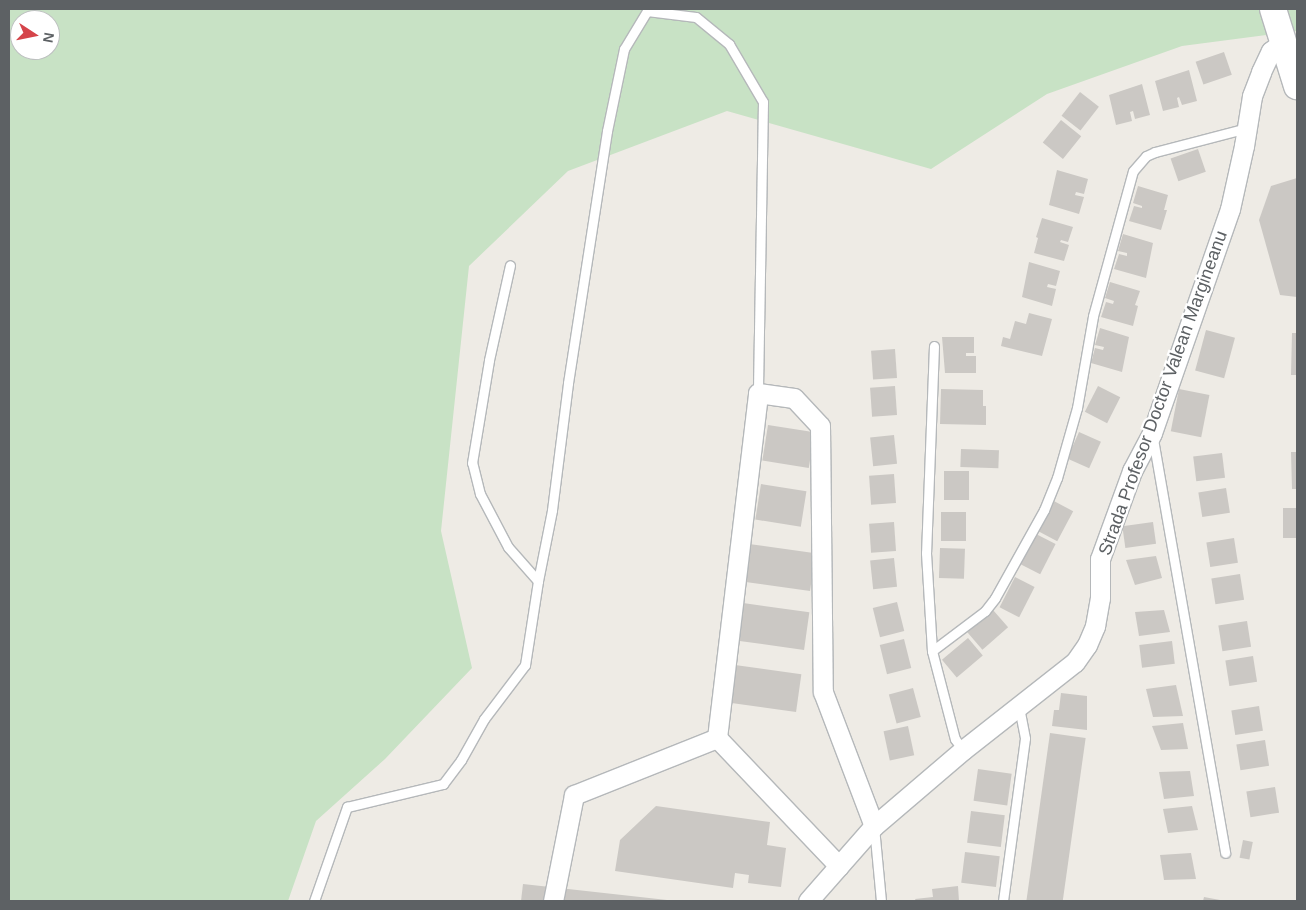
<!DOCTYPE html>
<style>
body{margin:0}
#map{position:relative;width:1306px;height:910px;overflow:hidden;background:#eeebe5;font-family:Helvetica,sans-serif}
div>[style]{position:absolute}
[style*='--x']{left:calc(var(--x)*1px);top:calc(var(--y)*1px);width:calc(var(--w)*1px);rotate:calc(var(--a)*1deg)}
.green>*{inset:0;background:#c8e2c5}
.building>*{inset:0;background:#cbc8c4;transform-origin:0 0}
.roads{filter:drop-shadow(1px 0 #b5b8ba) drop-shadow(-1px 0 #b5b8ba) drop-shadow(0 1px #b5b8ba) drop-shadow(0 -1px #b5b8ba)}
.lane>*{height:9px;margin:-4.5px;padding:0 4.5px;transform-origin:4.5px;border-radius:4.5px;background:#fff}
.street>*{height:19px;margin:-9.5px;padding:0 9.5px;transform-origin:9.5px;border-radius:9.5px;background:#fff}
.secondary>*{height:26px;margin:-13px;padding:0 13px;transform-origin:13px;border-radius:13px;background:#fff}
span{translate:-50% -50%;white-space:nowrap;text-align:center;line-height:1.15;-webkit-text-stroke:4.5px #fff;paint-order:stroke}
.street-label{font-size:18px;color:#5d6164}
.frame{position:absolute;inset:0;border:10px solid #5d6164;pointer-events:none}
.north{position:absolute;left:10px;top:10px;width:50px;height:50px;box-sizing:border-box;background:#fff;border:1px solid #bec0c1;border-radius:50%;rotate:101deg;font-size:14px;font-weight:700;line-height:20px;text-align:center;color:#5d6164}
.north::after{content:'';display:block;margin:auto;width:18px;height:22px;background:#d5444a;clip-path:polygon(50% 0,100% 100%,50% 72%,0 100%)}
</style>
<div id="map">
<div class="green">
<div style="clip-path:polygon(evenodd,9px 9px,1297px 9px,1297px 31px,1182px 46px,1047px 94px,931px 169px,727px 111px,568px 171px,469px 266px,441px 531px,472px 668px,385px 759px,316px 821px,288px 901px,9px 901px,9px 9px,20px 20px,50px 20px,50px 50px,20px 50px,20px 20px)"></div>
</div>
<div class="building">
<div style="left:1224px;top:52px;width:24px;height:30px;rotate:71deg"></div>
<div style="clip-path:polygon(1189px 70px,1197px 101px,1182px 105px,1179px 97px,1177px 98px,1179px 107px,1163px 111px,1155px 81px)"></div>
<div style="clip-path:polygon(1142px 84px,1150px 115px,1135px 119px,1133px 111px,1130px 112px,1132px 121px,1116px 125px,1109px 95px)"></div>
<div style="left:1080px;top:92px;width:24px;height:30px;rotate:38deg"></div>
<div style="left:1061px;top:120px;width:26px;height:29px;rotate:39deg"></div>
<div style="left:1198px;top:149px;width:24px;height:29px;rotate:71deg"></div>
<div style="clip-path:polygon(1057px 170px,1088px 179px,1084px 194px,1076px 192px,1075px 195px,1084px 197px,1079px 214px,1049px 205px)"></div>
<div style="clip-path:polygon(1297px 178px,1297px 297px,1280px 295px,1259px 220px,1271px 186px)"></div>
<div style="clip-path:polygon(1138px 186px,1168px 195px,1164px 210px,1167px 210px,1161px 230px,1129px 221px,1134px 206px,1142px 208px,1142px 206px,1133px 203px)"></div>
<div style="clip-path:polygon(1042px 218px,1073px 227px,1068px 242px,1061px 240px,1060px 242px,1069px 245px,1064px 261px,1034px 253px,1038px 238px,1036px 237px)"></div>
<div style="clip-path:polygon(1123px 234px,1153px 243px,1146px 278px,1114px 269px,1119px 254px,1127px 256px,1127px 253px,1118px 251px)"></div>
<div style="clip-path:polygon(1029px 262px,1060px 271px,1056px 286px,1048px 284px,1047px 287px,1056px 289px,1052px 306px,1022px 297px)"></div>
<div style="clip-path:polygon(1110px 282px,1140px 291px,1135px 305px,1138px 306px,1133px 326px,1101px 317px,1106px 302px,1113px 304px,1114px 301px,1105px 298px)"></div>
<div style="clip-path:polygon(1029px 313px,1052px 319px,1042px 356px,1001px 346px,1003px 337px,1010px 339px,1015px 321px,1026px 324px)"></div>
<div style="clip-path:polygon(1100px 328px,1129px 337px,1122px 372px,1091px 363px,1095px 348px,1103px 350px,1104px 347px,1095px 345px)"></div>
<div style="left:1206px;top:330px;width:30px;height:42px;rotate:15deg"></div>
<div style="clip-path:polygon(1292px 333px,1297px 333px,1297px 375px,1291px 375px)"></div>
<div style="clip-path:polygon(942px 337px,974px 337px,974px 353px,966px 353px,966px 356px,976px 356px,976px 373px,945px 373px)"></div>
<div style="left:895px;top:349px;width:29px;height:24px;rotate:86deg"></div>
<div style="left:895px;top:386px;width:29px;height:25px;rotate:86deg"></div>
<div style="left:1098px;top:386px;width:25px;height:29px;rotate:27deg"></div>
<div style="clip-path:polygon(941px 389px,983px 390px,983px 406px,986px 406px,986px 425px,940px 424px)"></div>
<div style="left:1179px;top:389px;width:31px;height:43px;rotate:11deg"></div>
<div style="left:768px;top:425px;width:47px;height:36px;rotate:9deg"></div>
<div style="left:1079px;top:432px;width:24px;height:29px;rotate:24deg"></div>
<div style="left:894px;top:435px;width:29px;height:24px;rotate:84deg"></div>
<div style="left:961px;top:449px;width:38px;height:18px;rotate:2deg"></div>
<div style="clip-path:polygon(1291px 452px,1297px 452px,1297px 489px,1292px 489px)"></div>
<div style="left:1222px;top:453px;width:25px;height:29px;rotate:83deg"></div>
<div style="left:944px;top:471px;width:25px;height:29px"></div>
<div style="left:894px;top:474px;width:29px;height:25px;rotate:86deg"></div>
<div style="left:761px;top:484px;width:46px;height:36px;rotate:9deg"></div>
<div style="left:1226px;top:488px;width:25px;height:28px;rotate:81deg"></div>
<div style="left:1052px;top:500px;width:24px;height:34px;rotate:28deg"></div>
<div style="left:1283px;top:508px;width:14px;height:30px"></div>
<div style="left:941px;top:512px;width:25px;height:29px"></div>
<div style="left:894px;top:522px;width:29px;height:25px;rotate:86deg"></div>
<div style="left:1153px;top:522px;width:22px;height:31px;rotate:82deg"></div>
<div style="left:1036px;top:534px;width:22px;height:34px;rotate:27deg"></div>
<div style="left:1234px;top:538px;width:25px;height:28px;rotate:81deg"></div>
<div style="left:749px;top:544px;width:67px;height:38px;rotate:8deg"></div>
<div style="left:940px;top:548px;width:25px;height:30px;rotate:2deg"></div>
<div style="clip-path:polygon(1156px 556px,1162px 578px,1135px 585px,1126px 560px)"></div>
<div style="left:894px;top:558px;width:29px;height:24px;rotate:84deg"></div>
<div style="left:1240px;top:574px;width:26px;height:29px;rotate:81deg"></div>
<div style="left:1015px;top:577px;width:22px;height:34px;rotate:27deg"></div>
<div style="left:897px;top:602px;width:30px;height:25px;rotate:76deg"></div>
<div style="left:743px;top:603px;width:67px;height:38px;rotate:8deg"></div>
<div style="left:993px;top:610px;width:23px;height:34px;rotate:49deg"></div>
<div style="clip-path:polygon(1164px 610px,1170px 632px,1139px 636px,1135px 612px)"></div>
<div style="left:1247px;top:621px;width:26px;height:29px;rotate:81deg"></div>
<div style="left:968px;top:638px;width:23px;height:34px;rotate:50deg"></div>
<div style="left:904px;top:639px;width:30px;height:25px;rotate:76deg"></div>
<div style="left:1172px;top:641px;width:23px;height:33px;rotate:83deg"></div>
<div style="left:1253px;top:656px;width:26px;height:28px;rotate:81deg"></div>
<div style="left:735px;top:665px;width:67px;height:38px;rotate:8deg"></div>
<div style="clip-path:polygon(1176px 685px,1183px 716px,1153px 717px,1146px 689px)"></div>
<div style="left:913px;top:688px;width:30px;height:25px;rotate:75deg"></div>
<div style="clip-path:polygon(1061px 693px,1087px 696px,1087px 730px,1052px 726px,1054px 710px,1059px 710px)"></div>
<div style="left:1259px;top:706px;width:25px;height:28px;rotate:81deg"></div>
<div style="clip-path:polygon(1183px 723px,1188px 749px,1161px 750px,1152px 726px)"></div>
<div style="left:908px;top:726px;width:30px;height:25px;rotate:78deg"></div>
<div style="left:1050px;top:733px;width:36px;height:170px;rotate:8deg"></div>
<div style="left:1265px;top:740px;width:26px;height:29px;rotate:81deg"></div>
<div style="left:978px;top:769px;width:34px;height:32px;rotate:8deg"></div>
<div style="clip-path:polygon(1190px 771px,1194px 796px,1164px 799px,1159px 772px)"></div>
<div style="left:1275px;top:787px;width:26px;height:29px;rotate:81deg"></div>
<div style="clip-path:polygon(656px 806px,770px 822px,767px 845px,786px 848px,781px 887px,748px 883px,749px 875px,735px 873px,733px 888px,615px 871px,620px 840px)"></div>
<div style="clip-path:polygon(1192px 806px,1198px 830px,1168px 833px,1163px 809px)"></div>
<div style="left:971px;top:811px;width:34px;height:32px;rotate:7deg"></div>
<div style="left:1243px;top:840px;width:10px;height:18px;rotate:11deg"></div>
<div style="left:965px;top:852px;width:35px;height:31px;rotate:7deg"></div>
<div style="clip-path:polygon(1191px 853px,1196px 879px,1164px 880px,1160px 855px)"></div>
<div style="clip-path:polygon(523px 884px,667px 900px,667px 901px,521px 901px)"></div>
<div style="clip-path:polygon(958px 886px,959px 901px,916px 901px,915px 899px,933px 897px,932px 889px)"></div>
<div style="clip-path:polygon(1204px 897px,1220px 900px,1220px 901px,1203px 901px)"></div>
</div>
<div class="roads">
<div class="lane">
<div style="--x:934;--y:346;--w:207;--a:92.2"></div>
<div style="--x:926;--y:553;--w:98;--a:86.5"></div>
<div style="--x:932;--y:651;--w:91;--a:75.4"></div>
<div style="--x:955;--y:739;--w:14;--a:54"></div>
<div style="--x:1153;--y:439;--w:420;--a:80.1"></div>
<div style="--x:538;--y:581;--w:72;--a:-78.8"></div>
<div style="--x:552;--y:510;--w:128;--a:-82.8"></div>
<div style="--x:568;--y:383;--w:255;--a:-81.2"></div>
<div style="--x:607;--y:131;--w:84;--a:-78.3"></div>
<div style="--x:624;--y:49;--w:44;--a:-58.8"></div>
<div style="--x:647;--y:11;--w:49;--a:7"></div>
<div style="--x:696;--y:17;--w:43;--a:39.3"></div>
<div style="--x:729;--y:44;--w:67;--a:59.6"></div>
<div style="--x:763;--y:102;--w:291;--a:91"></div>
<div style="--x:932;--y:651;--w:66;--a:-37"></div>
<div style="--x:985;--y:611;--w:16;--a:-52"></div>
<div style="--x:995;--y:598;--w:101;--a:-60.9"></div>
<div style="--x:1044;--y:510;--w:35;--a:-68"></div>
<div style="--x:1057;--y:478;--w:73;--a:-74.1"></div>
<div style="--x:1077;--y:408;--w:93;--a:-80.1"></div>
<div style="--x:1093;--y:316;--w:150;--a:-74.6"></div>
<div style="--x:1133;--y:171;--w:20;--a:-49"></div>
<div style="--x:1146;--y:156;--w:10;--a:-24"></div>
<div style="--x:1155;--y:152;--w:95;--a:-14.6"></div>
<div style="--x:874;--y:827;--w:74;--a:84.6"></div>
<div style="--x:314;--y:901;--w:100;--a:-70.7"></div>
<div style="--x:347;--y:807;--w:99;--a:-13.5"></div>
<div style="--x:443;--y:784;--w:30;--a:-53"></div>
<div style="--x:461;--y:760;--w:47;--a:-60.7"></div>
<div style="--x:484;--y:719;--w:68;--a:-52.8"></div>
<div style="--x:525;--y:665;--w:85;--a:-81.2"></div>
<div style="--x:538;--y:581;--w:45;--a:-131.4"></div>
<div style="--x:508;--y:547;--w:60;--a:-117.8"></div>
<div style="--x:480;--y:494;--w:32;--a:-104"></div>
<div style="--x:472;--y:463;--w:104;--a:-80.6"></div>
<div style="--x:489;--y:360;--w:97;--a:-77.5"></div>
<div style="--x:1003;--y:901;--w:164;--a:-82.3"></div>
<div style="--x:1025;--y:738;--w:33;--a:-101"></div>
</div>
<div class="street">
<div style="--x:839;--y:866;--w:177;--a:-133.6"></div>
<div style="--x:717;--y:738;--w:347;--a:-83.2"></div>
<div style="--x:758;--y:393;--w:36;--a:8"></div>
<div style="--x:794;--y:398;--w:38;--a:47"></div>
<div style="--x:820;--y:426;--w:266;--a:89.4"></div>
<div style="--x:823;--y:692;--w:143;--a:69.2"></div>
<div style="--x:553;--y:901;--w:108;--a:-78.8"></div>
<div style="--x:574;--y:795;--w:154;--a:-21.7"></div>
<div style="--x:808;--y:901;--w:100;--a:-48.7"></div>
<div style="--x:874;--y:826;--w:117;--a:-40.5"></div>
<div style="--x:963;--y:750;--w:142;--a:-38.2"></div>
<div style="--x:1075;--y:662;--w:21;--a:-55"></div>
<div style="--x:1087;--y:645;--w:21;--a:-67"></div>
<div style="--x:1095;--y:626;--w:28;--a:-80"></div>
<div style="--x:1100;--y:598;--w:39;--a:-90"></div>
<div style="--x:1100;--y:559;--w:94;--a:-70"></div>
<div style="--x:1132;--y:471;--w:43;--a:-62.2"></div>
<div style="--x:1152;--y:433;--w:237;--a:-70.8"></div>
<div style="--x:1230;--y:209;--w:65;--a:-77.5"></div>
<div style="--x:1244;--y:146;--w:51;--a:-80.9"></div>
<div style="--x:1252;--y:96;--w:26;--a:-69"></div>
<div style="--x:1261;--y:72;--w:23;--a:-65"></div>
<div style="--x:1271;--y:51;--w:15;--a:-37"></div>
</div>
<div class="secondary">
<div style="--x:1273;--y:9;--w:81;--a:72.7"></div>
</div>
</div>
<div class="street-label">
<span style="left:1163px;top:393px;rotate:-70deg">Strada Profesor Doctor Valean Margineanu</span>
</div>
<div class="frame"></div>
<div class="north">N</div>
</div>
